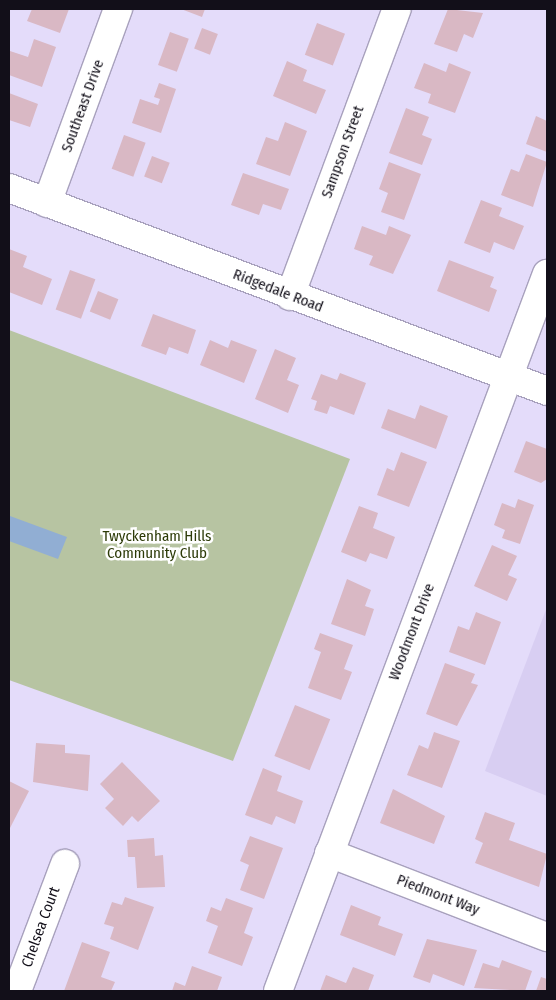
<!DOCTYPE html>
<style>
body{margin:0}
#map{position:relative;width:556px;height:1000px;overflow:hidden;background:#e4dcfa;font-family:"Fira Sans Condensed",sans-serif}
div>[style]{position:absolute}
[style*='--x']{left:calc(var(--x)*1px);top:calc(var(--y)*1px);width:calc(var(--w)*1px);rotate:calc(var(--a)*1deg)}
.built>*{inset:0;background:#d8cef2}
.green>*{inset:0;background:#b7c4a2}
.water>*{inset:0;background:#91aed3}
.building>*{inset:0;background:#d9b8c4;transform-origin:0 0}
.roads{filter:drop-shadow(1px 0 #a8a1bd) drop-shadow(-1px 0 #a8a1bd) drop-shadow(0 1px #a8a1bd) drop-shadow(0 -1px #a8a1bd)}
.minor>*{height:28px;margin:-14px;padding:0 14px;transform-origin:14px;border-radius:14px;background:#fff}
span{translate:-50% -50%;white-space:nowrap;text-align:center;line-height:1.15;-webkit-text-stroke:5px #fff;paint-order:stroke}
.street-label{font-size:15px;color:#120f19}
.park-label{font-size:15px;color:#2d3b08}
.frame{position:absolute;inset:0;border:10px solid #120f19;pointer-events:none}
</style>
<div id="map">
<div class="built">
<div style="clip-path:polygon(547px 607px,547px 796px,485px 771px)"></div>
</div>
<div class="green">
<div style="clip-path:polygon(9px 330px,350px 459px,233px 761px,9px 680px)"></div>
</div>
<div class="water">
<div style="clip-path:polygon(10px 516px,67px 537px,58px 559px,9px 541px)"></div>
</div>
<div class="building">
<div style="clip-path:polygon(32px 9px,69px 9px,60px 33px,27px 21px)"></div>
<div style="clip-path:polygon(181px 9px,205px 9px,202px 17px)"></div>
<div style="clip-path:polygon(448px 9px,483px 13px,473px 38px,464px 34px,457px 52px,434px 44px)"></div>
<div style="left:317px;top:23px;width:30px;height:34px;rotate:21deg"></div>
<div style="left:202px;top:28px;width:17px;height:22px;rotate:21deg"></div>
<div style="left:170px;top:32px;width:20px;height:35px;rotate:20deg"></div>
<div style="clip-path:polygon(34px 39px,56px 47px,42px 87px,9px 75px,10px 51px,28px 57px)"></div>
<div style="clip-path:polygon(287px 61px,307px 70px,303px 81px,326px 90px,316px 114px,273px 96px)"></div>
<div style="clip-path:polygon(424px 63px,446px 72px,449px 63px,471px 72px,455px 113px,428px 103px,431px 94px,414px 88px)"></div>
<div style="clip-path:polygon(159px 83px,176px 89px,161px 133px,132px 123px,140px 99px,158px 105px,160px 99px,154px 97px)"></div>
<div style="clip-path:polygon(9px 93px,38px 104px,30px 127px,9px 120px)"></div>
<div style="clip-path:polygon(406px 108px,429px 117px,422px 135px,432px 139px,422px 165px,389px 153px)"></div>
<div style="clip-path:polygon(536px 116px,547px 121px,547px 152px,526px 144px)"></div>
<div style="clip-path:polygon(285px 122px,307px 131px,290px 176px,256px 164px,266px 137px,278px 141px)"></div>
<div style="left:124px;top:135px;width:23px;height:36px;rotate:20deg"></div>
<div style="clip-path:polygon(526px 154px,547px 162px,533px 207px,501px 195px,511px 169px,519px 172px)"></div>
<div style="left:152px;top:156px;width:19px;height:22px;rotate:21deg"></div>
<div style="clip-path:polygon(389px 162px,421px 174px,404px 220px,381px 212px,388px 193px,379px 189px)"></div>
<div style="clip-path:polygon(243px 173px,289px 189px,281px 210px,263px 204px,259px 215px,231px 205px)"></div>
<div style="clip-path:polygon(481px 200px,502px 208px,499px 216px,524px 226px,514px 250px,494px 242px,490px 253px,464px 243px)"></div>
<div style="clip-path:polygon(362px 226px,386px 235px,389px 226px,411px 235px,393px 274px,369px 265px,373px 256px,354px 249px)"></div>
<div style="clip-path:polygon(9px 249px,27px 256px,23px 267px,52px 279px,42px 305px,9px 292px)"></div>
<div style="clip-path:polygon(449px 260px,494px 277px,490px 287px,497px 290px,489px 312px,437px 291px)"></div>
<div style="left:70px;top:270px;width:27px;height:42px;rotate:20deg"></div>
<div style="left:98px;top:291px;width:22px;height:22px;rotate:22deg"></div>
<div style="clip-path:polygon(153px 314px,196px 330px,188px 354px,169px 347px,166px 355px,141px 346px)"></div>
<div style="clip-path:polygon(210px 340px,228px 348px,231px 340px,257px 350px,244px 383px,200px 365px)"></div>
<div style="clip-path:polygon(275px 349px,296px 358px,287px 380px,299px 385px,288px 413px,255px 399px)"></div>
<div style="clip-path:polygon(340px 373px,366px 383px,354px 415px,330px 406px,327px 414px,314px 410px,317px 401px,311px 399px,321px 374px,337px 380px)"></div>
<div style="clip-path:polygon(420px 405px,448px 416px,436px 449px,381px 428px,388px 409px,415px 419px)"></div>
<div style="clip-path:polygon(526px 441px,547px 449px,547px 479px,541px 483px,514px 472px)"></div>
<div style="clip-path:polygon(401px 452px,427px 462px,409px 507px,377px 495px,387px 468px,394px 471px)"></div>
<div style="clip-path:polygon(518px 499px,534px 505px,520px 544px,502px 538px,505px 530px,494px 525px,502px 503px,515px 508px)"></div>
<div style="clip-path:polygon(359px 506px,378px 513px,373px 528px,395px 537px,387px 559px,370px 553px,366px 562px,341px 552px)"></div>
<div style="clip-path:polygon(492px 545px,517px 556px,508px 575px,517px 579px,507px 601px,474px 586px)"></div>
<div style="clip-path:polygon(347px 579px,371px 590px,365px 606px,374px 609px,365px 636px,331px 624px)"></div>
<div style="clip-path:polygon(476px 612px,501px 622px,485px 665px,449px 652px,458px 626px,469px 630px)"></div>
<div style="clip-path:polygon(320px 633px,353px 645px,344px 669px,352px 672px,341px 700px,308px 688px,321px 652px,314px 649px)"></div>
<div style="clip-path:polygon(445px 663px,475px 674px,471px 683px,478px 685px,457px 726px,426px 714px)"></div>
<div style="left:295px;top:705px;width:38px;height:55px;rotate:22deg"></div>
<div style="clip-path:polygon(434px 732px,460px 741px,442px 788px,407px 775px,419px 745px,428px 749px)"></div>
<div style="clip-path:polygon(36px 743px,65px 745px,65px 753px,90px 755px,88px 791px,33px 782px)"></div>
<div style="clip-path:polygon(122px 762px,160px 801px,138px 822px,132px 816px,123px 826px,105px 808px,114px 799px,100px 784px)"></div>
<div style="clip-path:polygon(263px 768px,282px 776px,277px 791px,303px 801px,295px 824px,276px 816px,272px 825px,245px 815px)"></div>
<div style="clip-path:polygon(9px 781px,29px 791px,9px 830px)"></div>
<div style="clip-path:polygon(393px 789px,445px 816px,434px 844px,380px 823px)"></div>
<div style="clip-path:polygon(485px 812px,515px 823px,509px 840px,547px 854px,539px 887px,475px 863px,483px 843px,475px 839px)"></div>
<div style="clip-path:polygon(250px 836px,283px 848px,264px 899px,240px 890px,249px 865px,240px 861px)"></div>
<div style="clip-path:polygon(154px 838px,155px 856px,163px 855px,165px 887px,137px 888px,135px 857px,128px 857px,127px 840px)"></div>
<div style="clip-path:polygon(125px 897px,154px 907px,138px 950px,110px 939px,114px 927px,104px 924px,112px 902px,122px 905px)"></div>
<div style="clip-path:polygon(226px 898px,253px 908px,244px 933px,253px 937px,242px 966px,208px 953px,218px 926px,206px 921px,211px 907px,221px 911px)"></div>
<div style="clip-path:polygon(351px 905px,381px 917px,378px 925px,403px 934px,395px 956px,340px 935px)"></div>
<div style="clip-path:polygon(427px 939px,477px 950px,464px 986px,433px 974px,430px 983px,413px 977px)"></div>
<div style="clip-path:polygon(82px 942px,110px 952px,101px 977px,115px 982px,111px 991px,64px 991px)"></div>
<div style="clip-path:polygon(502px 960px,532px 971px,525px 991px,474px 988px,483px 963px,499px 968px)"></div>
<div style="clip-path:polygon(192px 966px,222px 977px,217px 991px,172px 991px,175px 982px,185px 986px)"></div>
<div style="clip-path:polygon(353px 967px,374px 975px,368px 991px,320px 991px,326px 975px,346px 983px)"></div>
<div style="clip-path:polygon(541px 977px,547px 979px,547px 991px,536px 991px)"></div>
</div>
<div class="roads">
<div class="minor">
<div style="--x:9;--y:188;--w:575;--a:20.67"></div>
<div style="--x:47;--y:203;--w:207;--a:-69.9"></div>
<div style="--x:290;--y:296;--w:306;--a:-69.6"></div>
<div style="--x:329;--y:853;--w:234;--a:21.1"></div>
<div style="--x:17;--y:991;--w:136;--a:-69.3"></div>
<div style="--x:278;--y:991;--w:766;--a:-69.44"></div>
</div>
</div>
<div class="street-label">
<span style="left:83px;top:106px;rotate:-70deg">Southeast Drive</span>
<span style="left:343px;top:152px;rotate:-70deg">Sampson Street</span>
<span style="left:278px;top:291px;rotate:21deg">Ridgedale Road</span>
<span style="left:412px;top:632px;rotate:-69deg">Woodmont Drive</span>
<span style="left:438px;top:895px;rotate:21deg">Piedmont Way</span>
<span style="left:41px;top:927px;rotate:-70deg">Chelsea Court</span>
</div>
<div class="park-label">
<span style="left:157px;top:545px">Twyckenham Hills<br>Community Club</span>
</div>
<div class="frame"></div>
</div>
